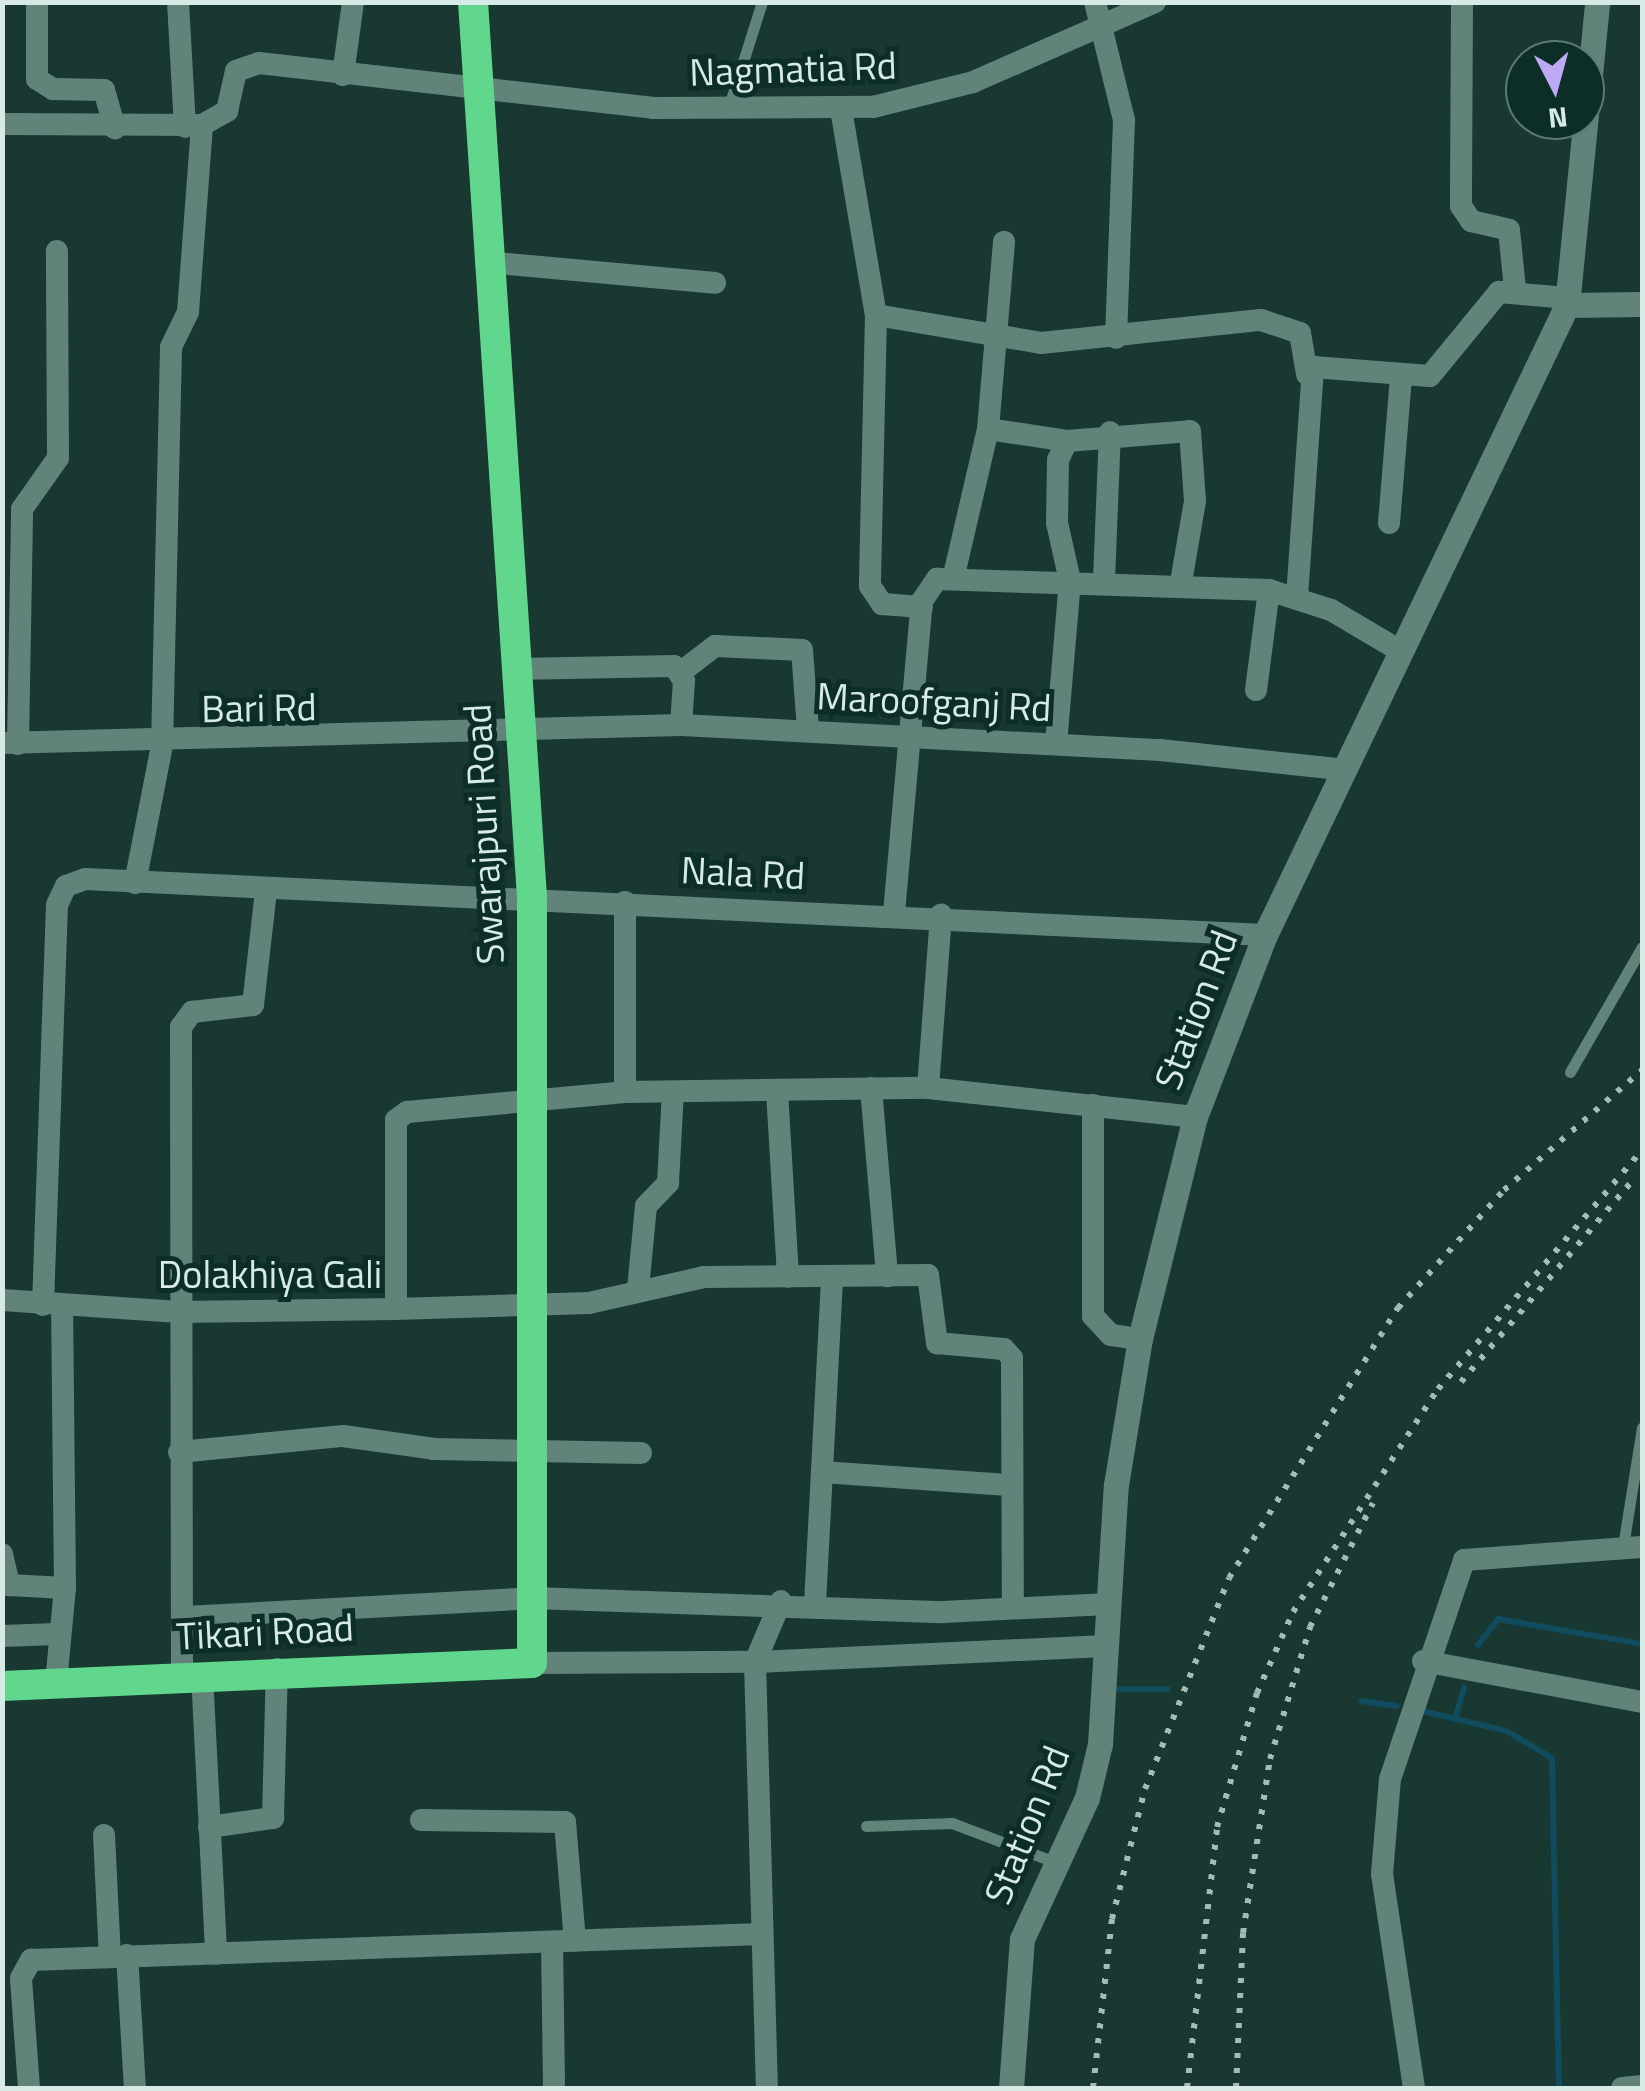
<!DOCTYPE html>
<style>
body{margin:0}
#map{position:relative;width:1645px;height:2091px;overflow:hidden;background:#183831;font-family:"Titillium Web",sans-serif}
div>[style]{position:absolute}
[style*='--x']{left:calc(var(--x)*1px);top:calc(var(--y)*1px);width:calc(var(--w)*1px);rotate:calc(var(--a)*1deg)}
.stream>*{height:6px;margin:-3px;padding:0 3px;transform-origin:3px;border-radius:3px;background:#114b5e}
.lane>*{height:11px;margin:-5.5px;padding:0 5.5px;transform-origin:5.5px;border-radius:5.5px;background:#61837a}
.street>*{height:22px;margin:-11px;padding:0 11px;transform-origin:11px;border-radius:11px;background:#61837a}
.secondary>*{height:25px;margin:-12.5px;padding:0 12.5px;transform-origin:12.5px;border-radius:12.5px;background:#61837a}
.highway>*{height:30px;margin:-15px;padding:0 15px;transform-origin:15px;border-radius:15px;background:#60d78d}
.rail>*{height:6px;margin-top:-3px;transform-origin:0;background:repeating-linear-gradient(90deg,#a5bbb6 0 5px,transparent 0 15px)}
span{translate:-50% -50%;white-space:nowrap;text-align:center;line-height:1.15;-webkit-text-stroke:10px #0c2e27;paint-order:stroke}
.street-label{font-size:38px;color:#d7eae5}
.frame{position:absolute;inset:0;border:5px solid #d7eae5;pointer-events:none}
.north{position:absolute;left:1505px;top:40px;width:100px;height:100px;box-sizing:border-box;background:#0c2e27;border:2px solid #5d7973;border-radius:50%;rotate:174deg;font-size:28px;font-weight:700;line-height:40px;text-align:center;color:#d7eae5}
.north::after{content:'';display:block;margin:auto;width:35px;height:45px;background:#bea9f5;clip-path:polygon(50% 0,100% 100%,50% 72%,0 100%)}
</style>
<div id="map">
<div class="stream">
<div style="--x:1478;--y:1645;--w:33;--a:-52"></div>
<div style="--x:1498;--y:1619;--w:146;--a:9.8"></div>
<div style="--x:1119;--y:1689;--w:49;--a:0"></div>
<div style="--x:1361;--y:1701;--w:36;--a:8"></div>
<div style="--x:1422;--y:1711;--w:87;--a:13.2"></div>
<div style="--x:1507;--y:1731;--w:52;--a:31"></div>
<div style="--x:1552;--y:1758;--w:330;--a:88.8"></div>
<div style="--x:1455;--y:1719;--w:33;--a:-74"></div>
</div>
<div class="lane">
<div style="--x:728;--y:109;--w:112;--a:-72.4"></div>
<div style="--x:1570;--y:1072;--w:144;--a:-60.1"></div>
<div style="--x:1623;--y:1546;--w:120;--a:-80.9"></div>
<div style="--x:866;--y:1826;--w:86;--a:-2"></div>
<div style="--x:952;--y:1823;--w:107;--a:20.8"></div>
</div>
<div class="street">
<div style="--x:37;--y:2;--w:77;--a:90"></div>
<div style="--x:37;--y:79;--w:19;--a:32"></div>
<div style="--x:53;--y:89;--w:51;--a:1.1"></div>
<div style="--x:104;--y:90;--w:40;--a:74"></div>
<div style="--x:178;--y:2;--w:125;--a:86.8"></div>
<div style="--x:1095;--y:2;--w:122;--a:76.2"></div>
<div style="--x:1124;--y:120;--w:218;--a:92.1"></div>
<div style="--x:1462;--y:2;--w:204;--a:90.3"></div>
<div style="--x:1461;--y:206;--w:18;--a:56"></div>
<div style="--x:1471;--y:221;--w:39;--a:13"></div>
<div style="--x:1509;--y:230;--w:59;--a:84.2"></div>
<div style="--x:343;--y:75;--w:74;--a:-82.2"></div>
<div style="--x:841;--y:109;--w:209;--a:80.4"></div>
<div style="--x:876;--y:315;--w:271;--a:91.3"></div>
<div style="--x:870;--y:586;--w:22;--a:56"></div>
<div style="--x:882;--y:604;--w:40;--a:4.3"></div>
<div style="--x:2;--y:124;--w:200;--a:0.3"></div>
<div style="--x:202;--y:125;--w:29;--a:-29"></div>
<div style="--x:227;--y:111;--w:41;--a:-77.3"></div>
<div style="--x:236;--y:71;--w:24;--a:-19"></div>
<div style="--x:259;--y:63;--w:397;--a:6.5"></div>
<div style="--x:653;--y:108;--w:220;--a:-0.3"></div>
<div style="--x:873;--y:107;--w:103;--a:-14"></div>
<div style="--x:973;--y:82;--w:199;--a:-23.7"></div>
<div style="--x:486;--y:262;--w:230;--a:5.2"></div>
<div style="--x:876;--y:315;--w:167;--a:9.6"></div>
<div style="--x:1041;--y:343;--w:221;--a:-6"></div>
<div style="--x:1261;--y:320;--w:41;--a:18.4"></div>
<div style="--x:1300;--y:333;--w:42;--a:80.3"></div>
<div style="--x:988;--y:429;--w:80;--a:8.6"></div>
<div style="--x:1389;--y:523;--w:147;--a:-85.3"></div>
<div style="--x:954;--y:575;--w:150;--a:-76.9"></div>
<div style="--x:988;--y:429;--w:188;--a:-85.1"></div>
<div style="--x:1104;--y:580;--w:148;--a:-87.7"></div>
<div style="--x:1297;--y:597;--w:231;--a:-86"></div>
<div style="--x:1313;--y:367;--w:117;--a:4.4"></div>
<div style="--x:1430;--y:376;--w:109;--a:-50.6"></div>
<div style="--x:1499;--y:292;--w:69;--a:5"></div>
<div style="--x:515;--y:669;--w:159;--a:-1.1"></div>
<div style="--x:674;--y:666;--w:18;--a:56"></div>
<div style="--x:684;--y:681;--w:44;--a:93.9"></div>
<div style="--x:681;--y:672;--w:43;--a:-37.4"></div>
<div style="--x:715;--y:646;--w:87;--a:2.6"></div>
<div style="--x:802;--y:650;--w:79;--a:85.7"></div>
<div style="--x:1256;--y:690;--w:101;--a:-82.6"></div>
<div style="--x:2;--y:743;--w:679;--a:-1.52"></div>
<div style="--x:681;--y:725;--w:480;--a:3"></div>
<div style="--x:1160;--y:750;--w:187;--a:6.1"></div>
<div style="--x:18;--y:744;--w:235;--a:-89"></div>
<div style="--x:22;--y:509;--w:62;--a:-54.8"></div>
<div style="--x:58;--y:458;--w:207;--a:-90.3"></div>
<div style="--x:1056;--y:744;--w:164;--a:-85.1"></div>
<div style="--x:1070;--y:581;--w:59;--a:-102.6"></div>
<div style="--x:1057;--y:523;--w:63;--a:-89.1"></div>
<div style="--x:1058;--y:460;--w:21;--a:-65"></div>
<div style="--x:1067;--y:441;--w:123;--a:-4.6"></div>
<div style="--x:1190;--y:431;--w:70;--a:85.9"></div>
<div style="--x:1195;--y:501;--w:82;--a:99.8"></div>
<div style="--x:135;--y:883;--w:141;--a:-78.9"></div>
<div style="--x:162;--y:745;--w:398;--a:-88.7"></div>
<div style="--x:171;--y:347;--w:39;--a:-64"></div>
<div style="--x:188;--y:312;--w:188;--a:-85.7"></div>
<div style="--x:894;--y:913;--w:313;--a:-84.9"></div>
<div style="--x:922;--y:601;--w:27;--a:-56"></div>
<div style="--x:937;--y:579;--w:332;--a:1.9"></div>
<div style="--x:1269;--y:590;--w:65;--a:17.9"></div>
<div style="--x:1331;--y:610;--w:82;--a:30.6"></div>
<div style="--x:871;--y:1088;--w:189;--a:85.1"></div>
<div style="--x:928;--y:1088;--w:174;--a:-85.7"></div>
<div style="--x:777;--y:1091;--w:186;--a:86.6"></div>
<div style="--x:625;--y:1092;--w:190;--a:-90"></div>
<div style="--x:1093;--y:1105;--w:211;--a:90"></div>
<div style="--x:1093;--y:1316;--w:26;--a:47"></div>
<div style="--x:1111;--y:1335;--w:29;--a:8"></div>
<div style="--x:638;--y:1289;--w:83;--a:-84.5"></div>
<div style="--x:646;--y:1206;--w:32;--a:-46"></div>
<div style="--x:668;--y:1183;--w:91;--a:-86.9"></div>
<div style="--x:2;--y:1300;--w:174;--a:3.9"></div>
<div style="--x:176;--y:1312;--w:220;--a:-0.8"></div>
<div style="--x:396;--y:1309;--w:193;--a:-1.8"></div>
<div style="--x:589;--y:1303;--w:118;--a:-12.7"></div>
<div style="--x:704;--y:1277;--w:224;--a:-0.5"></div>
<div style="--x:928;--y:1275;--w:69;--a:82.5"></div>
<div style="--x:937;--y:1343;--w:67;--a:5.1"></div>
<div style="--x:1004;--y:1349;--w:12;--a:48"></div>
<div style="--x:1012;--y:1358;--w:250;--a:89.8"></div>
<div style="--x:43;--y:1305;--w:400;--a:-88"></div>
<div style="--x:57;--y:905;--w:21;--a:-65"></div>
<div style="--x:66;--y:886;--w:20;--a:-20"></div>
<div style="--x:85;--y:879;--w:1181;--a:2.72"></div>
<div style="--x:396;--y:1309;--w:189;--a:-90"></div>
<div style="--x:396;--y:1120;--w:14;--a:-36"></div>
<div style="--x:407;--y:1112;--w:219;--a:-5.2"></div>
<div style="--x:625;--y:1092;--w:303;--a:-0.8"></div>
<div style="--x:928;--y:1088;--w:269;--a:6.2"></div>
<div style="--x:179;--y:1452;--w:165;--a:-5.6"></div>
<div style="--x:343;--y:1436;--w:92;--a:8.1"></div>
<div style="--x:434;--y:1449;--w:207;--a:1.1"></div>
<div style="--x:822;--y:1472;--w:186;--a:4"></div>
<div style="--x:2;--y:1554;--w:32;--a:77"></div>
<div style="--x:9;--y:1585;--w:56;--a:3.1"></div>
<div style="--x:781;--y:1601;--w:66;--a:113.1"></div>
<div style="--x:755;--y:1662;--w:351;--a:-2.6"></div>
<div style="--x:815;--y:1604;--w:327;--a:-87"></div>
<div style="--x:185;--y:1617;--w:348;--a:-3.1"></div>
<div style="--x:532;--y:1598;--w:411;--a:2"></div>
<div style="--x:943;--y:1612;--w:166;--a:-2.8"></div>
<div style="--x:2;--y:1636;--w:55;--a:-2.1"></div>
<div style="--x:1423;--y:1661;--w:223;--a:10.6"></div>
<div style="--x:532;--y:1663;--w:223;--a:-0.3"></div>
<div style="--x:755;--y:1662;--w:426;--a:88.4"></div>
<div style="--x:202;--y:1674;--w:280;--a:87.1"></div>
<div style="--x:182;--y:1675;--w:648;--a:-90.09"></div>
<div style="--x:181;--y:1027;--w:19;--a:-54"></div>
<div style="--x:192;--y:1012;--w:61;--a:-6.5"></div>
<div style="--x:253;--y:1005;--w:115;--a:-83.5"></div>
<div style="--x:56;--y:1683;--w:95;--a:-84.6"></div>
<div style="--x:65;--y:1588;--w:281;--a:-90.6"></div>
<div style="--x:421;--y:1820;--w:144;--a:0.8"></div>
<div style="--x:565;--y:1822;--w:119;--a:85.2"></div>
<div style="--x:209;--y:1827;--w:65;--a:-8"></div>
<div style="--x:273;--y:1818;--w:149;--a:-88.5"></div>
<div style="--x:104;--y:1835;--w:121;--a:87.2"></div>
<div style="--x:552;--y:1942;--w:146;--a:89.2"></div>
<div style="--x:127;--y:1955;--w:133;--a:86.6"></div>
<div style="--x:29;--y:2088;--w:110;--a:-94.2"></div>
<div style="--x:21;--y:1978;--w:21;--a:-61"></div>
<div style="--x:31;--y:1960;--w:731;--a:-2.04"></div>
<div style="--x:1414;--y:2088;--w:216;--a:-98.5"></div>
<div style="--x:1382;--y:1874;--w:95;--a:-85.2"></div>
<div style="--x:1390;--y:1779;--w:231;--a:-71.3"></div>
<div style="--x:1464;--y:1560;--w:178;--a:-4.2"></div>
<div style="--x:1622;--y:2088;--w:20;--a:-6"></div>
</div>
<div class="secondary">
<div style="--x:1567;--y:305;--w:75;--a:-0.8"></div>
<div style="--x:1011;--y:2088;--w:149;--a:-85.8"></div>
<div style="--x:1022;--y:1939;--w:155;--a:-65.3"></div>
<div style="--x:1087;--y:1798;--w:56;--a:-76.5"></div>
<div style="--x:1100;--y:1744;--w:259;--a:-86.5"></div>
<div style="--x:1116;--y:1485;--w:148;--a:-80.7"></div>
<div style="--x:1140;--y:1339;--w:229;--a:-76.1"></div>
<div style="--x:1195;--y:1117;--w:195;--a:-69"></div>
<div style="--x:1265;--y:935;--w:699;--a:-64.39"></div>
<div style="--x:1567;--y:305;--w:304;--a:-84.3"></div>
</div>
<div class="highway">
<div style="--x:2;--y:1686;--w:530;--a:-2.48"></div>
<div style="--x:532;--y:1663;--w:766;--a:-90"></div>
<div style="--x:532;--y:897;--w:897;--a:-93.77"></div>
</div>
<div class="rail">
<div style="--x:1461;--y:1382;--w:265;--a:-49.6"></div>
<div style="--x:1093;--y:2088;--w:170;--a:-83.6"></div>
<div style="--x:1112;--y:1919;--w:134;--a:-75.8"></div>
<div style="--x:1145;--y:1789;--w:227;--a:-68.3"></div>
<div style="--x:1229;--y:1578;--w:319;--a:-58"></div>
<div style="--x:1398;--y:1308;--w:159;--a:-48.1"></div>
<div style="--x:1504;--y:1190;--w:183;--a:-41"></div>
<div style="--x:1187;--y:2088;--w:263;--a:-83.4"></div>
<div style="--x:1217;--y:1827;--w:140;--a:-73.4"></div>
<div style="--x:1257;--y:1693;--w:89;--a:-66"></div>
<div style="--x:1293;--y:1612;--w:266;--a:-57"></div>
<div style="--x:1438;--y:1389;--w:314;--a:-49.5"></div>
<div style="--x:1236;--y:2088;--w:155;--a:-87.4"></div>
<div style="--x:1243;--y:1933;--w:176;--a:-81.2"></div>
<div style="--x:1270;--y:1759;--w:138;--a:-73.1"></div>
<div style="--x:1310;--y:1627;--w:139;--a:-63.1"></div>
</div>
<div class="street-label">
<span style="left:793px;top:69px;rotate:-2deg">Nagmatia Rd</span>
<span style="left:934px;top:702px;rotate:3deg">Maroofganj Rd</span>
<span style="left:259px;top:708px;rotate:-1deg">Bari Rd</span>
<span style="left:484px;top:834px;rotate:-93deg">Swarajpuri Road</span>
<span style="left:743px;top:873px;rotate:3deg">Nala Rd</span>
<span style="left:1196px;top:1010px;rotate:-69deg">Station Rd</span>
<span style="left:270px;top:1275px">Dolakhiya Gali</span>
<span style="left:265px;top:1632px;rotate:-3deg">Tikari Road</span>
<span style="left:1027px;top:1825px;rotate:-68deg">Station Rd</span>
</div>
<div class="frame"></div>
<div class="north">N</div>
</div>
